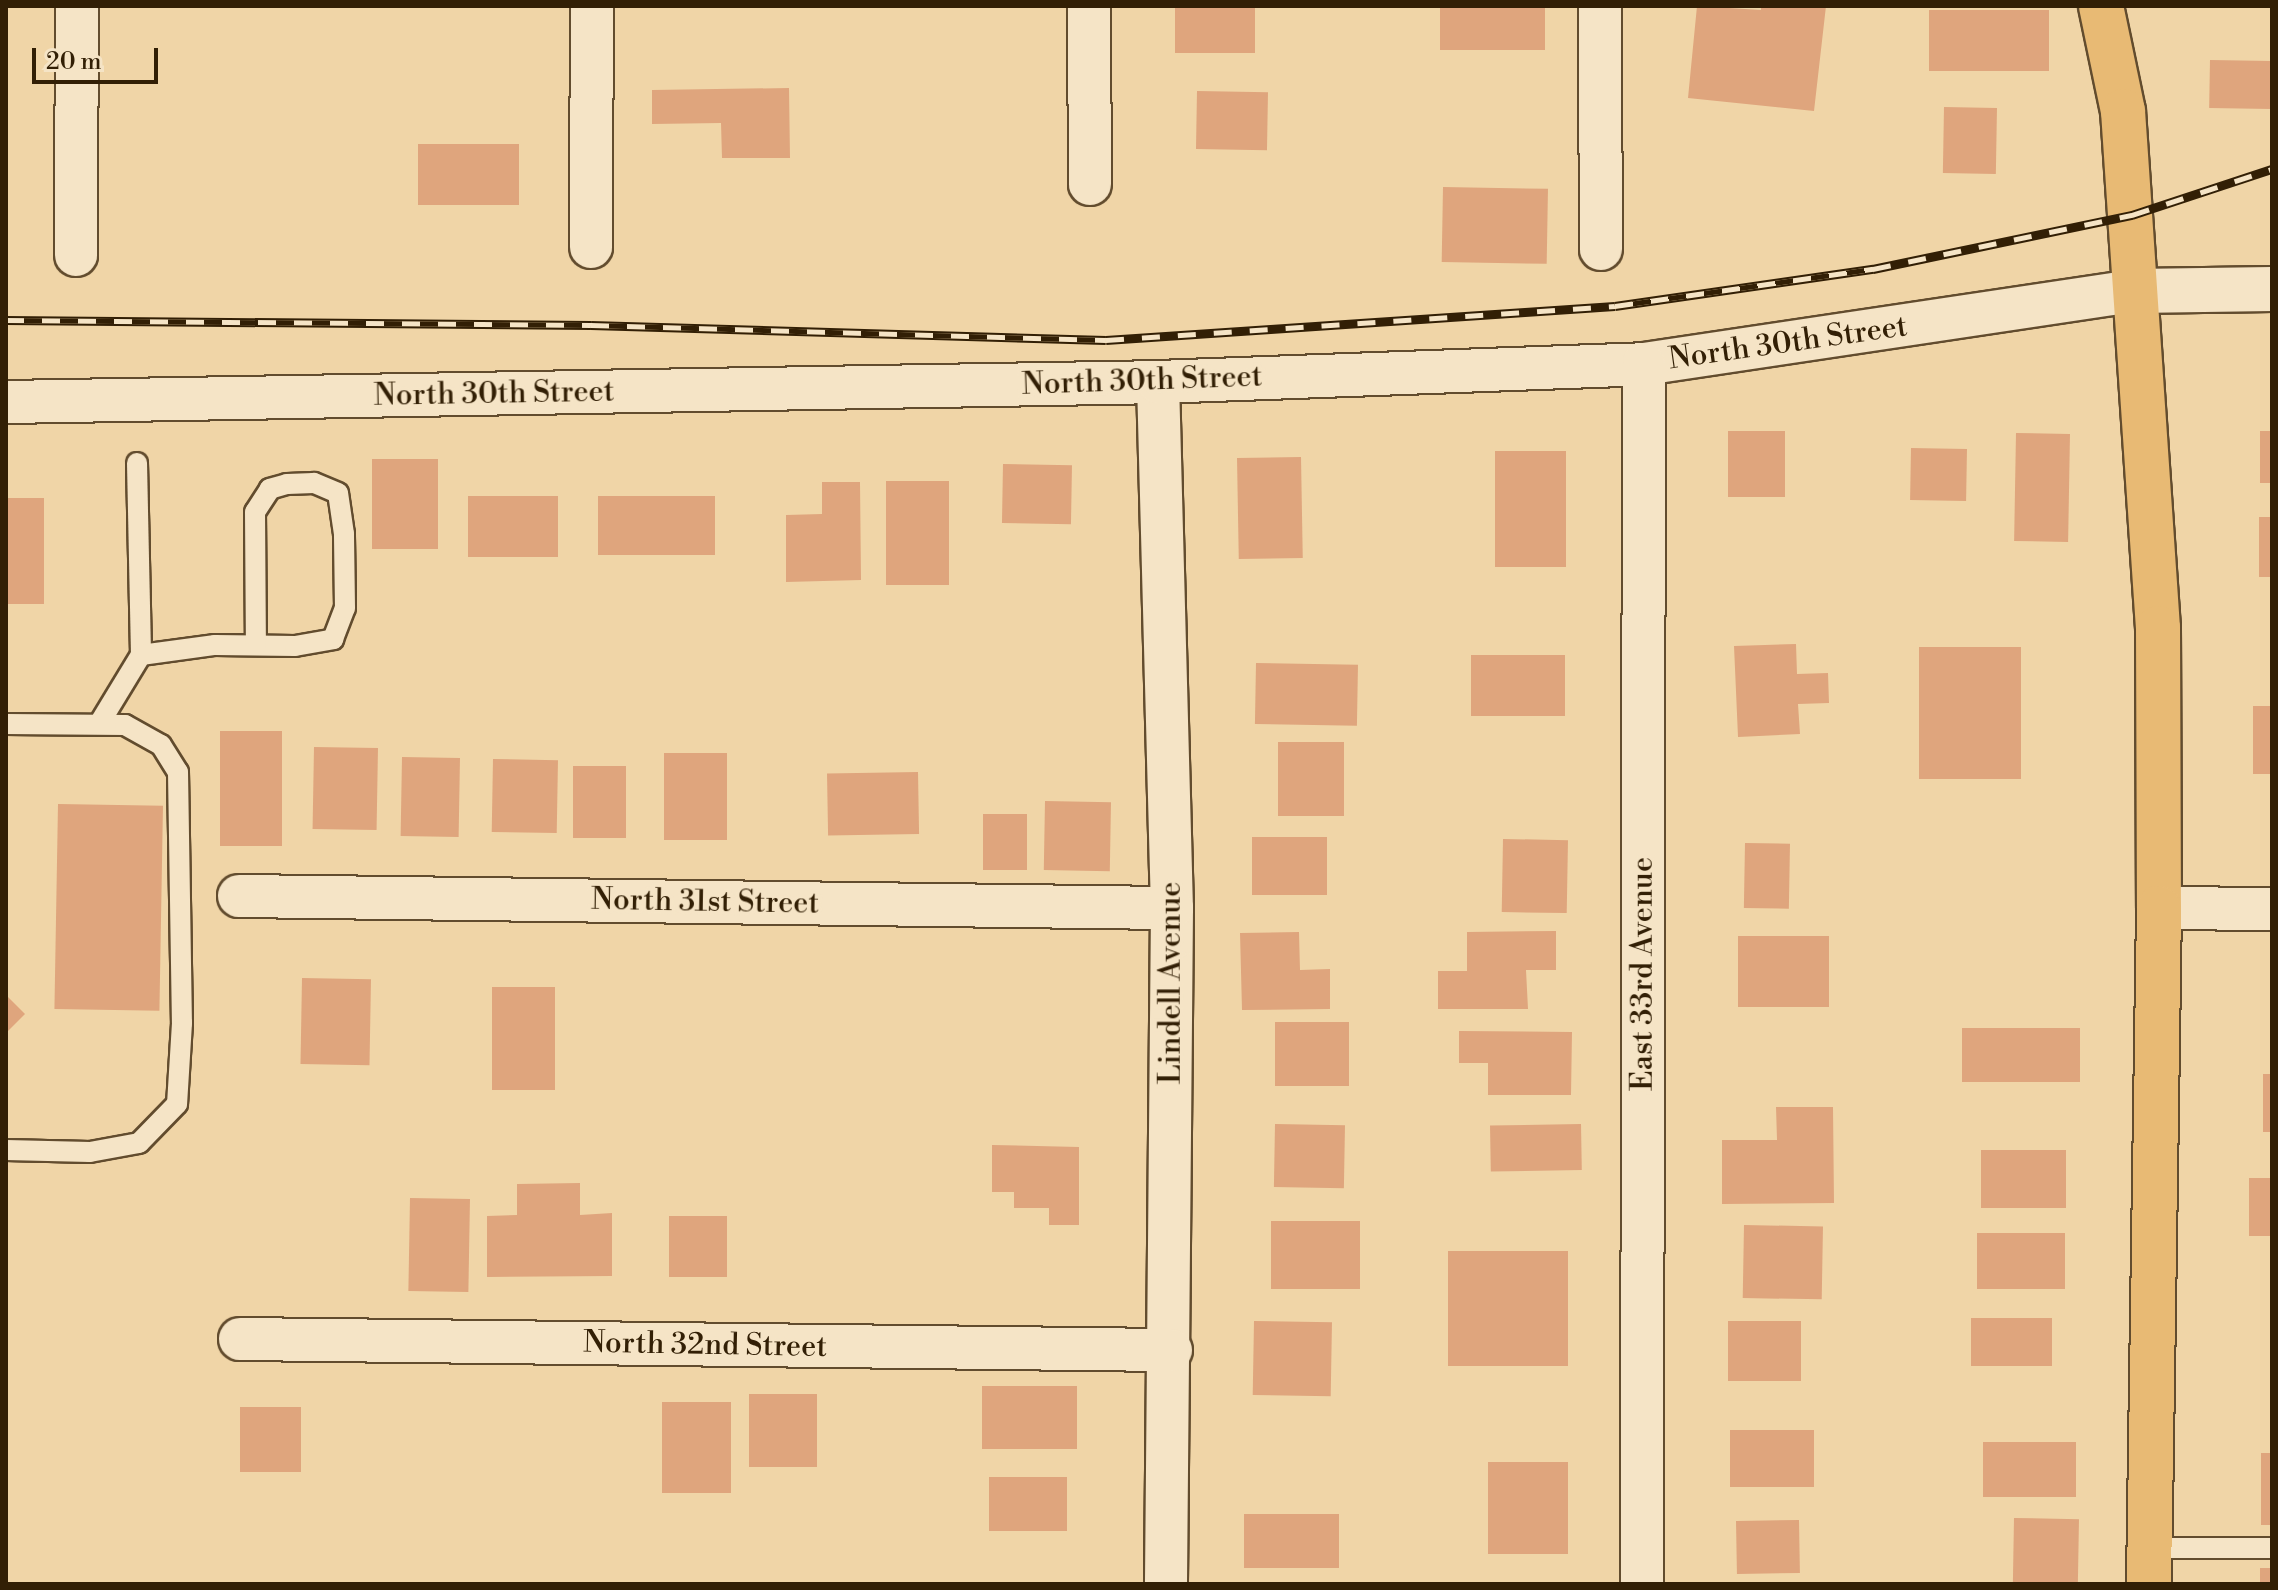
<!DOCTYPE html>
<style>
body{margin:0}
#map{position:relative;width:2278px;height:1590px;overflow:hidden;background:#f0d5a7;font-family:"Libre Bodoni",serif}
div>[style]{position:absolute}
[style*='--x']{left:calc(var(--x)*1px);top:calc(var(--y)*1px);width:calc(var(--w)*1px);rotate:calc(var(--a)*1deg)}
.building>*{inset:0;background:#dfa57d;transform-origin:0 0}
.roads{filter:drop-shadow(2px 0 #624c2e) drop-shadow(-2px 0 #624c2e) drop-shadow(0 2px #624c2e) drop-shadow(0 -2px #624c2e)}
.service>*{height:20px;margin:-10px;padding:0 10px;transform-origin:10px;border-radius:10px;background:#f5e4c6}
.minor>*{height:42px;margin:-21px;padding:0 21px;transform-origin:21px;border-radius:21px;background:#f5e4c6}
.tertiary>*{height:44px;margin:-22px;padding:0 22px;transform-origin:22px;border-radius:22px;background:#f5e4c6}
.primary>*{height:44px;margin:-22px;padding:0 22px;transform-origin:22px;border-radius:22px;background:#e8ba74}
.rail>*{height:9px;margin-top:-4.5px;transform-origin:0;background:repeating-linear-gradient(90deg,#f5e4c6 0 18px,#321f05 0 36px);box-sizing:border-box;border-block:2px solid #321f05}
span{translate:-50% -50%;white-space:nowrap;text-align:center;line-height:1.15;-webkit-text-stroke:7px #f5e4c6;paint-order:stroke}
.street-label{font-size:30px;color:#321f05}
.frame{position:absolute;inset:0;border:8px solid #321f05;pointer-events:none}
.scale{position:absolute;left:32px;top:48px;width:126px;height:36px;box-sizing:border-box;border:4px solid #321f05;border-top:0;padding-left:10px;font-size:24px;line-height:28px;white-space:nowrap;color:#321f05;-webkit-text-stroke:6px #f5e4c6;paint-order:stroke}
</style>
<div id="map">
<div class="building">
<div style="left:1175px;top:6px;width:80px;height:47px"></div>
<div style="left:1440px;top:6px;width:105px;height:44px"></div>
<div style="clip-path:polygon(1697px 6px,1761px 10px,1761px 6px,1826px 6px,1814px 111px,1688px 98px)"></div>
<div style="left:1929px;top:10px;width:120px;height:61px"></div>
<div style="left:2210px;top:60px;width:62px;height:48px;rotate:1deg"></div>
<div style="clip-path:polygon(789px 88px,790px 158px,722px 158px,721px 123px,652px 124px,652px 90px)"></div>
<div style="left:1197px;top:91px;width:71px;height:58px;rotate:1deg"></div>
<div style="left:1944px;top:107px;width:53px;height:66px;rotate:1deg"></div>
<div style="left:418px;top:144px;width:101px;height:61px"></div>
<div style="left:1443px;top:187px;width:105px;height:75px;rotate:1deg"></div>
<div style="left:1728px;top:431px;width:57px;height:66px"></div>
<div style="left:2260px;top:431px;width:12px;height:52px"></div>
<div style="left:2016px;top:433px;width:54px;height:108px;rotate:1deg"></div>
<div style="left:1911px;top:448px;width:56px;height:52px;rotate:1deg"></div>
<div style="left:1495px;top:451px;width:71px;height:116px"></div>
<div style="left:1301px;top:457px;width:101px;height:64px;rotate:89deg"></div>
<div style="left:372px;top:459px;width:66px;height:90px"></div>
<div style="left:1003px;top:464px;width:69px;height:59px;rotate:1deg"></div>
<div style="left:886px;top:481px;width:63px;height:104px"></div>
<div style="clip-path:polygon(822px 482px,860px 482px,861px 580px,786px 582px,786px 515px,822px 514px)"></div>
<div style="left:468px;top:496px;width:90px;height:61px"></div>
<div style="left:598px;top:496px;width:117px;height:59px"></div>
<div style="left:6px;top:498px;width:38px;height:106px"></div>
<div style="left:2259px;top:517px;width:13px;height:60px"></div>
<div style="clip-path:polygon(1796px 644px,1797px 674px,1828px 673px,1829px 703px,1798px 704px,1800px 734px,1738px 737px,1734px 646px)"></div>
<div style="left:2021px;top:647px;width:132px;height:102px;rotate:90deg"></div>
<div style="left:1471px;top:655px;width:94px;height:61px"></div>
<div style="left:1256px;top:663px;width:102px;height:61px;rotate:1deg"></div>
<div style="left:2253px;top:706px;width:19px;height:68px"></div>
<div style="left:220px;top:731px;width:62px;height:115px"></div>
<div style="left:1278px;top:742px;width:66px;height:74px"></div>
<div style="left:314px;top:747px;width:64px;height:82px;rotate:1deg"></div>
<div style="left:664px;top:753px;width:63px;height:87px"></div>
<div style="left:402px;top:757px;width:58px;height:79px;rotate:1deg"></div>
<div style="left:493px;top:759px;width:65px;height:73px;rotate:1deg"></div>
<div style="left:573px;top:766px;width:53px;height:72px"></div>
<div style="left:918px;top:772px;width:62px;height:91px;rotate:89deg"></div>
<div style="left:1045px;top:801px;width:66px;height:69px;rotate:1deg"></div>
<div style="left:58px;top:804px;width:105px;height:205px;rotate:1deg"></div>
<div style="left:983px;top:814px;width:44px;height:56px"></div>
<div style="left:1252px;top:837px;width:75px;height:58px"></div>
<div style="left:1503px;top:839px;width:65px;height:73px;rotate:1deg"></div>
<div style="left:1745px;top:843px;width:45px;height:65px;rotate:1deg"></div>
<div style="clip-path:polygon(1556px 931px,1556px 970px,1526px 970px,1528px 1009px,1438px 1009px,1438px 971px,1467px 971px,1467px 932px)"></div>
<div style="clip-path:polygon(1299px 932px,1300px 970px,1330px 969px,1330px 1009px,1242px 1010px,1240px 933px)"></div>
<div style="left:1738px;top:936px;width:91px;height:71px"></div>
<div style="left:302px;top:978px;width:69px;height:86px;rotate:1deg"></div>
<div style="left:492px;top:987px;width:63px;height:103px"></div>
<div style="clip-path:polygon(6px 995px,25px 1014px,6px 1033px)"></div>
<div style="left:1275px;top:1022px;width:74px;height:64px"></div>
<div style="left:1962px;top:1028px;width:118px;height:54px"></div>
<div style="clip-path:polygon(1459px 1031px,1572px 1032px,1571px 1095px,1488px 1095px,1488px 1063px,1459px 1063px)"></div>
<div style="left:2263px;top:1074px;width:9px;height:58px"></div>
<div style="clip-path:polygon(1776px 1107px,1833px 1107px,1834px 1203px,1722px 1204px,1722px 1140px,1777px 1140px)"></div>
<div style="left:1275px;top:1124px;width:70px;height:63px;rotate:1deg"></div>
<div style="left:1581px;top:1124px;width:46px;height:91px;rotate:89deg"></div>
<div style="clip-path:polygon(992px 1145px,1079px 1147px,1079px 1225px,1049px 1225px,1049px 1208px,1014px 1208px,1014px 1192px,992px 1192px)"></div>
<div style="left:1981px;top:1150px;width:85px;height:58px"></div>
<div style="left:2249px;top:1178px;width:23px;height:58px"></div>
<div style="clip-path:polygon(580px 1183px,580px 1215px,612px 1213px,612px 1276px,487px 1277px,487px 1216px,517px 1215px,517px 1184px)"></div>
<div style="left:410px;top:1198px;width:60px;height:93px;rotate:1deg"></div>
<div style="left:669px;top:1216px;width:58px;height:61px"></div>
<div style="left:1271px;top:1221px;width:89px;height:68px"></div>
<div style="left:1744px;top:1225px;width:79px;height:73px;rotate:1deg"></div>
<div style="left:1977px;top:1233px;width:88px;height:56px"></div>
<div style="left:1568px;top:1251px;width:115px;height:120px;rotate:90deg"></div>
<div style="left:2052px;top:1318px;width:48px;height:81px;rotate:90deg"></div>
<div style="left:1254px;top:1321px;width:78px;height:74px;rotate:1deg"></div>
<div style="left:1728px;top:1321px;width:73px;height:60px"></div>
<div style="left:982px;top:1386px;width:95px;height:63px"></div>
<div style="left:749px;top:1394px;width:68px;height:73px"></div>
<div style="left:662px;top:1402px;width:69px;height:91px"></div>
<div style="left:240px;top:1407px;width:61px;height:65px"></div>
<div style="left:1730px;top:1430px;width:84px;height:57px"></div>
<div style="left:1983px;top:1442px;width:93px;height:55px"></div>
<div style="left:2261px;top:1453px;width:11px;height:72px"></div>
<div style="left:1488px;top:1462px;width:80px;height:92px"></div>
<div style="left:989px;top:1477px;width:78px;height:54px"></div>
<div style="left:1339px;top:1514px;width:54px;height:95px;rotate:90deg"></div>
<div style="left:2014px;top:1518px;width:65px;height:66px;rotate:1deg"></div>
<div style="left:1799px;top:1520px;width:53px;height:63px;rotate:89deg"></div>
<div style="left:2260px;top:1568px;width:12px;height:16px"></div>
</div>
<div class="roads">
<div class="service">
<div style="--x:137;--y:463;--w:192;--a:88.8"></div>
<div style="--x:6;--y:724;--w:119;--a:0.5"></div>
<div style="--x:125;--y:725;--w:41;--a:29.1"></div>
<div style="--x:161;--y:745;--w:32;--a:58"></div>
<div style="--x:178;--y:772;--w:251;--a:89.1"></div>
<div style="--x:182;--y:1023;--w:81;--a:93.5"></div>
<div style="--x:177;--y:1104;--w:54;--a:134.3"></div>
<div style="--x:139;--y:1143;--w:50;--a:169.6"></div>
<div style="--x:90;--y:1152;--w:84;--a:-178.6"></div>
<div style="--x:99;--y:724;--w:81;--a:-58.7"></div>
<div style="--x:141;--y:655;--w:75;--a:-7.7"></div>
<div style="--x:215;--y:645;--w:80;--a:0.7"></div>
<div style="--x:295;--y:646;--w:39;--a:-10"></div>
<div style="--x:333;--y:639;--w:33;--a:-69"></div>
<div style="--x:345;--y:608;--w:74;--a:-90.8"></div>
<div style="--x:344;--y:534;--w:41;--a:-98.3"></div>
<div style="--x:338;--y:493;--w:26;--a:-157"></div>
<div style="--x:314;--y:483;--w:27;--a:178"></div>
<div style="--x:287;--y:484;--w:18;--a:164"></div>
<div style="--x:270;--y:489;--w:27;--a:123"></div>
<div style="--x:255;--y:512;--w:133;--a:89.6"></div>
<div style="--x:2151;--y:1548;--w:121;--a:0"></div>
</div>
<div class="minor">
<div style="--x:1089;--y:6;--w:178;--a:89.7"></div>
<div style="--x:1600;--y:6;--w:243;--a:89.8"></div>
<div style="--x:591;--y:247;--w:241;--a:-89.8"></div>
<div style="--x:76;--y:255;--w:249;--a:-89.8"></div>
<div style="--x:1158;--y:382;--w:526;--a:88.48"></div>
<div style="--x:1172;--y:908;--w:676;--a:90.51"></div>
<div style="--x:6;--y:402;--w:1152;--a:-0.99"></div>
<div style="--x:1158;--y:382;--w:486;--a:-2.1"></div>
<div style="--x:1644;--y:364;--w:496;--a:-8.5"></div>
<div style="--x:239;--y:896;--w:933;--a:0.74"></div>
<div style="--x:2159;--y:908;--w:113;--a:0.5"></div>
<div style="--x:240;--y:1339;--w:931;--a:0.68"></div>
<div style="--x:1642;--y:1584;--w:1220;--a:-89.91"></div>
</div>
<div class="tertiary">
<div style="--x:2135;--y:291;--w:137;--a:-0.8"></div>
</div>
<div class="primary">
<div style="--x:2101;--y:6;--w:107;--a:78.2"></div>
<div style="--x:2123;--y:111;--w:518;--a:86.13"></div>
<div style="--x:2158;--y:628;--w:280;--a:89.8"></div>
<div style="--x:2159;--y:908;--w:676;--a:90.85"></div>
</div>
</div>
<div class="rail">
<div style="--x:6;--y:320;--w:585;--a:0.49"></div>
<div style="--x:591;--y:325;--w:515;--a:1.67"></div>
<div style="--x:1106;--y:340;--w:510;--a:-3.82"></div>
<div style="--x:1615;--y:306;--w:261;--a:-8.2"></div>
<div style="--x:1873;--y:269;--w:265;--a:-11.8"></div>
<div style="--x:2132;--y:215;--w:147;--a:-18.2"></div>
</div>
<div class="street-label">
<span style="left:1788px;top:343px;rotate:-8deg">North 30th Street</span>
<span style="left:1142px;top:381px;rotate:-2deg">North 30th Street</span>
<span style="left:494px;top:394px;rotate:-1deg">North 30th Street</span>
<span style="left:705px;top:902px;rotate:1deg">North 31st Street</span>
<span style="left:1643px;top:974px;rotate:-90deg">East 33rd Avenue</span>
<span style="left:1171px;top:983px;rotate:-90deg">Lindell Avenue</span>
<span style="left:705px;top:1345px;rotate:1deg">North 32nd Street</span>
</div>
<div class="frame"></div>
<div class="scale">20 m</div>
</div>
